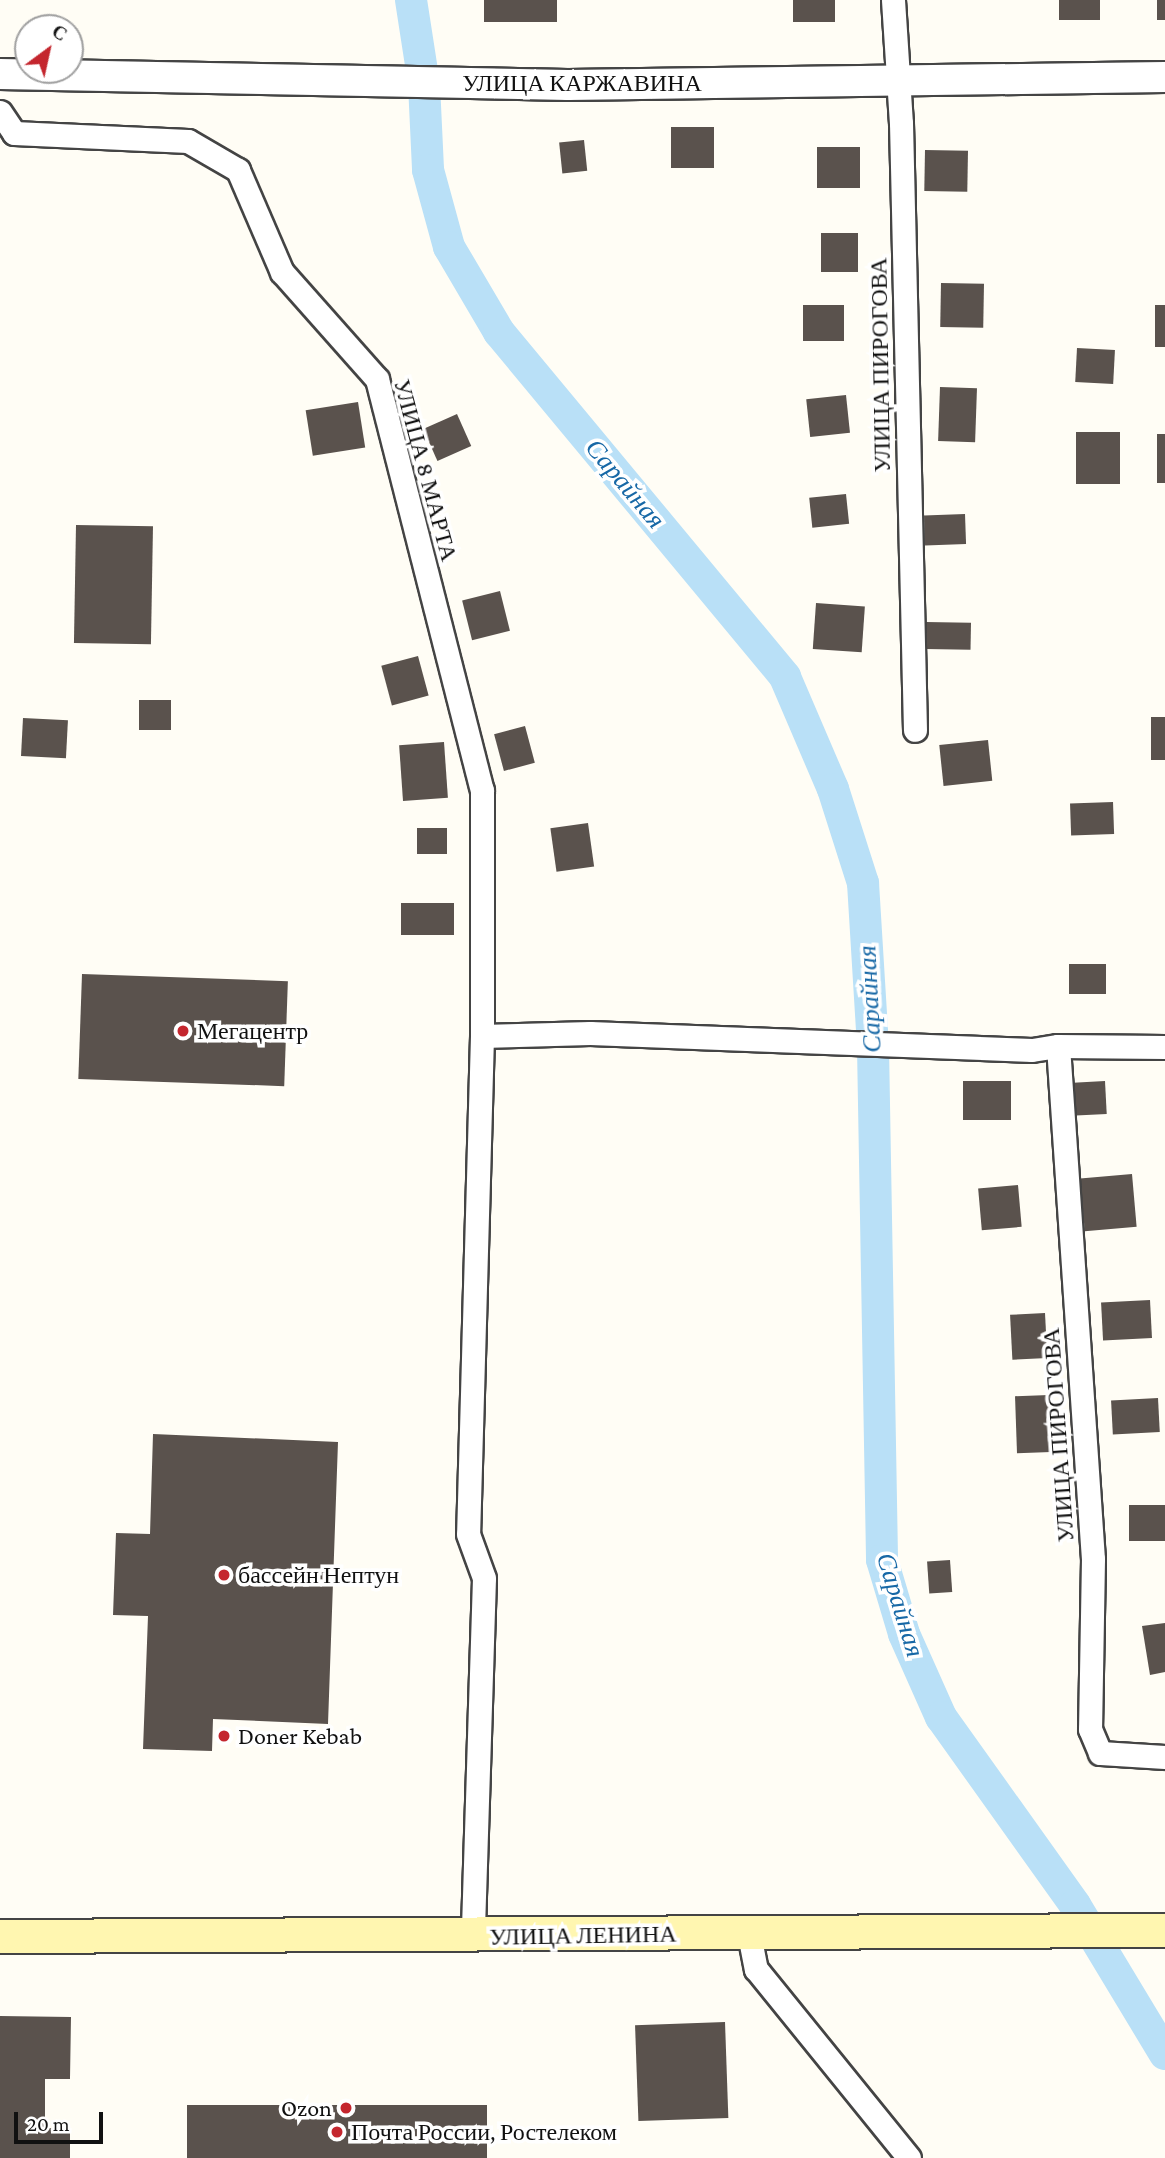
<!DOCTYPE html>
<meta charset="utf-8">
<style>
body{margin:0}
#map{position:relative;width:1165px;height:2158px;overflow:hidden;background:#fffdf5;font-family:"Crimson Pro",serif}
div>[style]{position:absolute}
[style*='--x']{left:calc(var(--x)*1px);top:calc(var(--y)*1px);width:calc(var(--w)*1px);rotate:calc(var(--a)*1deg)}
.canal>*{height:32px;margin:-16px;padding:0 16px;transform-origin:16px;border-radius:16px;background:#b9e0f7}
.building>*{inset:0;background:#5a524d;transform-origin:0 0}
.roads{filter:drop-shadow(2px 0 #444) drop-shadow(-2px 0 #444) drop-shadow(0 2px #444) drop-shadow(0 -2px #444)}
.minor>*{height:23px;margin:-11.5px;padding:0 11.5px;transform-origin:11.5px;border-radius:11.5px;background:#fff}
.tertiary>*{height:30px;margin:-15px;padding:0 15px;transform-origin:15px;border-radius:15px;background:#fff}
.secondary>*{height:33px;margin:-16.5px;padding:0 16.5px;transform-origin:16.5px;border-radius:16.5px;background:#fff6b0}
.dots>*{width:19px;height:19px;translate:-50% -50%;box-sizing:border-box;border:4px solid #fff;border-radius:50%}
span{translate:-50% -50%;white-space:nowrap;text-align:center;line-height:1.15;-webkit-text-stroke:7px #fff;paint-order:stroke}
.street-label{font-size:24px;color:#111}
.poi-label{font-size:24px;color:#111}
.left{translate:0 -50%;text-align:left}
.right{translate:-100% -50%;text-align:right}
.water-label{font-size:26px;color:#1768a6;font-style:italic}
.north{position:absolute;left:14px;top:14px;width:70px;height:70px;box-sizing:border-box;background:#fff;border:2px solid #a0a0a0;border-radius:50%;rotate:33deg;font-size:19px;font-weight:700;line-height:28px;text-align:center;color:#111}
.north::after{content:'';display:block;margin:auto;width:24px;height:32px;background:#c4262e;clip-path:polygon(50% 0,100% 100%,50% 72%,0 100%)}
.scale{position:absolute;left:14px;top:2112px;width:89px;height:32px;box-sizing:border-box;border:4px solid #111;border-top:0;padding-left:9px;font-size:21px;line-height:24px;white-space:nowrap;color:#111;-webkit-text-stroke:5px #fff;paint-order:stroke}
</style>
<div id="map">
<div class="canal">
<div style="--x:411;--y:0;--w:85;--a:81.2"></div>
<div style="--x:424;--y:84;--w:86;--a:87.3"></div>
<div style="--x:428;--y:170;--w:80;--a:74.7"></div>
<div style="--x:449;--y:247;--w:99;--a:59.5"></div>
<div style="--x:499;--y:332;--w:448;--a:50.3"></div>
<div style="--x:785;--y:677;--w:122;--a:66.8"></div>
<div style="--x:833;--y:789;--w:99;--a:72.3"></div>
<div style="--x:863;--y:883;--w:164;--a:86.5"></div>
<div style="--x:873;--y:1047;--w:513;--a:88.99"></div>
<div style="--x:882;--y:1560;--w:77;--a:73.4"></div>
<div style="--x:904;--y:1634;--w:91;--a:66"></div>
<div style="--x:941;--y:1717;--w:231;--a:54.5"></div>
<div style="--x:1075;--y:1905;--w:174;--a:58.9"></div>
</div>
<div class="building">
<div style="left:484px;top:0;width:73px;height:22px"></div>
<div style="left:793px;top:0;width:42px;height:22px"></div>
<div style="left:1059px;top:0;width:41px;height:20px"></div>
<div style="left:1157px;top:0;width:8px;height:20px"></div>
<div style="left:671px;top:127px;width:43px;height:41px"></div>
<div style="left:584px;top:140px;width:31px;height:25px;rotate:84deg"></div>
<div style="left:817px;top:147px;width:43px;height:41px"></div>
<div style="left:925px;top:150px;width:43px;height:41px;rotate:1deg"></div>
<div style="left:858px;top:233px;width:39px;height:37px;rotate:90deg"></div>
<div style="left:941px;top:283px;width:43px;height:44px;rotate:1deg"></div>
<div style="left:803px;top:305px;width:41px;height:36px"></div>
<div style="left:1155px;top:305px;width:10px;height:42px"></div>
<div style="left:1077px;top:348px;width:38px;height:34px;rotate:3deg"></div>
<div style="left:940px;top:387px;width:37px;height:54px;rotate:2deg"></div>
<div style="left:846px;top:395px;width:38px;height:40px;rotate:84deg"></div>
<div style="left:358px;top:402px;width:46px;height:53px;rotate:81deg"></div>
<div style="left:457px;top:414px;width:35px;height:37px;rotate:66deg"></div>
<div style="left:1076px;top:432px;width:44px;height:52px"></div>
<div style="left:1157px;top:434px;width:8px;height:49px"></div>
<div style="left:846px;top:494px;width:30px;height:37px;rotate:84deg"></div>
<div style="left:965px;top:514px;width:30px;height:41px;rotate:88deg"></div>
<div style="left:76px;top:525px;width:77px;height:118px;rotate:1deg"></div>
<div style="left:500px;top:591px;width:41px;height:39px;rotate:76deg"></div>
<div style="left:816px;top:603px;width:49px;height:46px;rotate:4deg"></div>
<div style="left:926px;top:622px;width:45px;height:27px;rotate:1deg"></div>
<div style="left:418px;top:656px;width:41px;height:38px;rotate:75deg"></div>
<div style="left:139px;top:700px;width:32px;height:30px"></div>
<div style="left:1151px;top:717px;width:14px;height:43px"></div>
<div style="left:23px;top:718px;width:45px;height:38px;rotate:3deg"></div>
<div style="left:525px;top:726px;width:38px;height:32px;rotate:75deg"></div>
<div style="left:988px;top:740px;width:41px;height:49px;rotate:84deg"></div>
<div style="left:444px;top:742px;width:56px;height:45px;rotate:86deg"></div>
<div style="left:1113px;top:802px;width:32px;height:43px;rotate:88deg"></div>
<div style="left:588px;top:823px;width:44px;height:38px;rotate:82deg"></div>
<div style="left:447px;top:828px;width:26px;height:30px;rotate:90deg"></div>
<div style="left:401px;top:903px;width:53px;height:32px"></div>
<div style="left:1069px;top:964px;width:37px;height:30px"></div>
<div style="left:82px;top:974px;width:206px;height:105px;rotate:2deg"></div>
<div style="left:963px;top:1081px;width:48px;height:39px"></div>
<div style="left:1105px;top:1081px;width:33px;height:41px;rotate:87deg"></div>
<div style="left:1132px;top:1174px;width:53px;height:52px;rotate:85deg"></div>
<div style="left:1018px;top:1185px;width:42px;height:40px;rotate:85deg"></div>
<div style="left:1150px;top:1300px;width:38px;height:49px;rotate:87deg"></div>
<div style="left:1045px;top:1313px;width:45px;height:35px;rotate:87deg"></div>
<div style="left:1049px;top:1395px;width:57px;height:34px;rotate:88deg"></div>
<div style="left:1158px;top:1398px;width:34px;height:47px;rotate:87deg"></div>
<div style="clip-path:polygon(153px 1434px,338px 1442px,328px 1724px,213px 1719px,212px 1751px,143px 1749px,148px 1616px,113px 1615px,116px 1533px,150px 1534px)"></div>
<div style="left:1165px;top:1505px;width:36px;height:36px;rotate:90deg"></div>
<div style="left:950px;top:1560px;width:32px;height:23px;rotate:86deg"></div>
<div style="clip-path:polygon(1165px 1623px,1165px 1672px,1150px 1675px,1142px 1626px)"></div>
<div style="clip-path:polygon(0 2016px,71px 2017px,70px 2079px,45px 2079px,45px 2128px,70px 2128px,70px 2158px,0 2158px)"></div>
<div style="left:725px;top:2022px;width:96px;height:90px;rotate:88deg"></div>
<div style="left:187px;top:2105px;width:300px;height:53px"></div>
</div>
<div class="roads">
<div class="minor">
<div style="--x:893;--y:0;--w:123;--a:86.3"></div>
<div style="--x:901;--y:123;--w:607;--a:88.68"></div>
<div style="--x:0;--y:112;--w:25;--a:56"></div>
<div style="--x:14;--y:133;--w:174;--a:2.6"></div>
<div style="--x:188;--y:141;--w:58;--a:30.1"></div>
<div style="--x:238;--y:170;--w:111;--a:66.7"></div>
<div style="--x:282;--y:272;--w:143;--a:48.4"></div>
<div style="--x:377;--y:379;--w:424;--a:75.7"></div>
<div style="--x:482;--y:790;--w:246;--a:90"></div>
<div style="--x:482;--y:1036;--w:498;--a:91.6"></div>
<div style="--x:468;--y:1534;--w:47;--a:70"></div>
<div style="--x:484;--y:1578;--w:359;--a:91.8"></div>
<div style="--x:482;--y:1036;--w:108;--a:-1.6"></div>
<div style="--x:590;--y:1033;--w:442;--a:2.2"></div>
<div style="--x:1032;--y:1050;--w:26;--a:-9"></div>
<div style="--x:1058;--y:1046;--w:107;--a:0.5"></div>
<div style="--x:1058;--y:1046;--w:514;--a:86.1"></div>
<div style="--x:1093;--y:1559;--w:170;--a:91"></div>
<div style="--x:1090;--y:1729;--w:26;--a:67"></div>
<div style="--x:1100;--y:1753;--w:65;--a:3.5"></div>
<div style="--x:749;--y:1934;--w:36;--a:79"></div>
<div style="--x:756;--y:1969;--w:243;--a:51"></div>
</div>
<div class="tertiary">
<div style="--x:0;--y:74;--w:568;--a:1.11"></div>
<div style="--x:568;--y:85;--w:597;--a:-0.77"></div>
</div>
<div class="secondary">
<div style="--x:0;--y:1936;--w:1165;--a:-0.3"></div>
</div>
</div>
<div class="dots">
<div style="left:183px;top:1031px;background:#c4262e"></div>
<div style="left:224px;top:1575px;background:#c4262e"></div>
<div style="left:224px;top:1736px;background:#c4262e"></div>
<div style="left:346px;top:2108px;background:#c4262e"></div>
<div style="left:337px;top:2132px;background:#c4262e"></div>
</div>
<div class="street-label">
<span style="left:582px;top:83px">УЛИЦА КАРЖАВИНА</span>
<span style="left:880px;top:365px;rotate:-91deg">УЛИЦА ПИРОГОВА</span>
<span style="left:426px;top:470px;rotate:75deg">УЛИЦА 8 МАРТА</span>
<span style="left:1058px;top:1435px;rotate:-94deg">УЛИЦА ПИРОГОВА</span>
<span style="left:583px;top:1935px;rotate:-1deg">УЛИЦА ЛЕНИНА</span>
</div>
<div class="poi-label">
<span class="left" style="left:197px;top:1031px">Мегацентр</span>
<span class="left" style="left:238px;top:1575px">бассейн Нептун</span>
<span class="left" style="left:238px;top:1736px">Doner Kebab</span>
<span class="right" style="left:332px;top:2108px">Ozon</span>
<span class="left" style="left:351px;top:2132px">Почта России, Ростелеком</span>
</div>
<div class="water-label">
<span style="left:625px;top:484px;rotate:50deg">Сарайная</span>
<span style="left:870px;top:999px;rotate:-93deg">Сарайная</span>
<span style="left:900px;top:1605px;rotate:73deg">Сарайная</span>
</div>
<div class="north">С</div>
<div class="scale">20 m</div>
</div>
